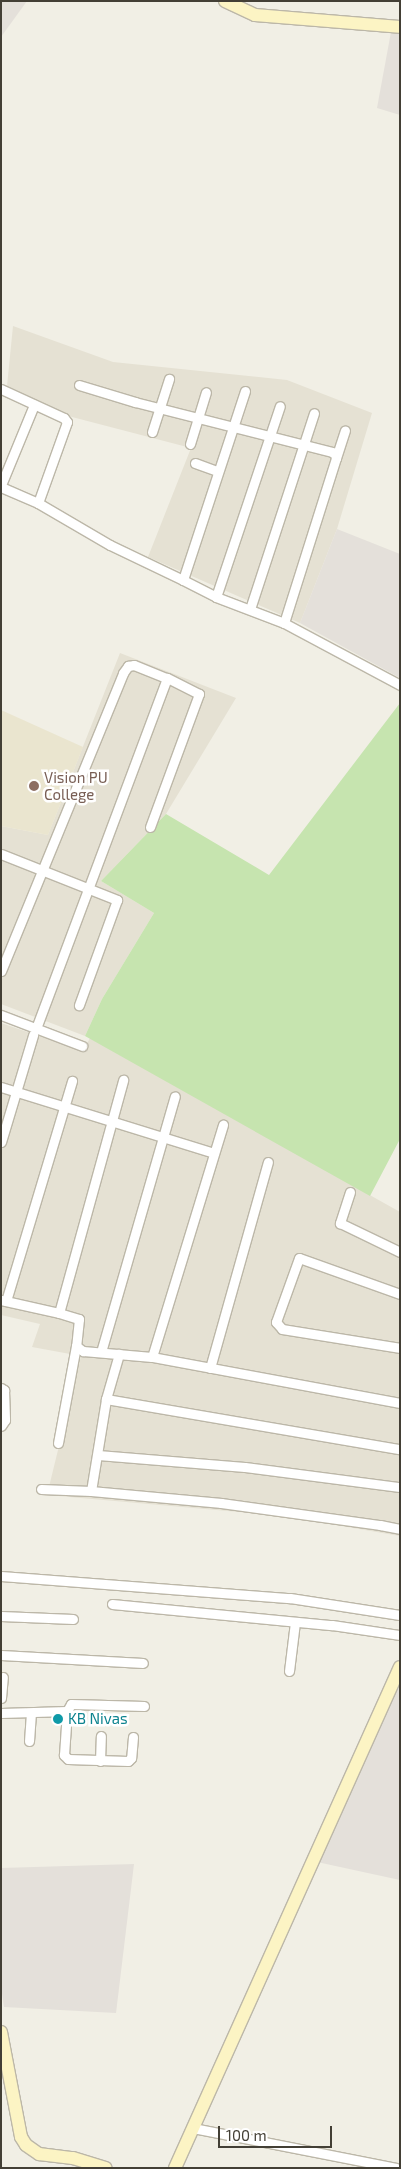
<!DOCTYPE html>
<style>
body{margin:0}
#map{position:relative;width:401px;height:2169px;overflow:hidden;background:#f1efe5;font-family:"Exo 2",sans-serif}
div>[style]{position:absolute}
[style*='--x']{left:calc(var(--x)*1px);top:calc(var(--y)*1px);width:calc(var(--w)*1px);rotate:calc(var(--a)*1deg)}
.residential>*{inset:0;background:#e5e1d3}
.industrial>*{inset:0;background:#e4e0da}
.education>*{inset:0;background:#eae5cf}
.green>*{inset:0;background:#c6e4af}
.roads{filter:drop-shadow(1px 0 #bcb7a8) drop-shadow(-1px 0 #bcb7a8) drop-shadow(0 1px #bcb7a8) drop-shadow(0 -1px #bcb7a8)}
.street>*{height:9px;margin:-4.5px;padding:0 4.5px;transform-origin:4.5px;border-radius:4.5px;background:#fff}
.secondary>*{height:12px;margin:-6px;padding:0 6px;transform-origin:6px;border-radius:6px;background:#fcf4c4}
.dots>*{width:14px;height:14px;translate:-50% -50%;box-sizing:border-box;border:2px solid #fff;border-radius:50%}
span{translate:-50% -50%;white-space:nowrap;text-align:center;line-height:1.15;-webkit-text-stroke:5px #fff;paint-order:stroke}
.education-label{font-size:15px;color:#785e54}
.left{translate:0 -50%;text-align:left}
.culture-label{font-size:15px;color:#0d838f}
.frame{position:absolute;inset:0;border:2px solid #433f35;pointer-events:none}
.scale{position:absolute;left:218px;top:2126px;width:114px;height:22px;box-sizing:border-box;border:2px solid #433f35;border-top:0;padding-left:6px;font-size:15px;line-height:18px;white-space:nowrap;color:#433f35;-webkit-text-stroke:4px #fff;paint-order:stroke}
</style>
<div id="map">
<div class="residential">
<div style="clip-path:polygon(13px 326px,113px 362px,287px 380px,372px 413px,337px 529px,300px 623px,148px 557px,191px 448px,72px 417px,7px 386px)"></div>
<div style="clip-path:polygon(120px 653px,236px 698px,166px 814px,101px 881px,154px 913px,102px 999px,85px 1036px,1px 1004px,1px 826px,48px 835px)"></div>
<div style="clip-path:polygon(1px 1023px,83px 1051px,90px 1038px,400px 1212px,400px 1536px,283px 1516px,47px 1495px,81px 1356px,32px 1347px,40px 1324px,1px 1315px)"></div>
</div>
<div class="industrial">
<div style="clip-path:polygon(1px 1px,27px 1px,1px 37px)"></div>
<div style="clip-path:polygon(391px 32px,400px 33px,400px 115px,377px 108px)"></div>
<div style="clip-path:polygon(337px 529px,400px 554px,400px 678px,300px 623px)"></div>
<div style="clip-path:polygon(400px 1685px,400px 1880px,317px 1862px)"></div>
<div style="clip-path:polygon(134px 1864px,116px 2013px,4px 2007px,1px 1987px,1px 1868px)"></div>
</div>
<div class="education">
<div style="clip-path:polygon(1px 710px,83px 747px,48px 835px,1px 826px)"></div>
</div>
<div class="green">
<div style="clip-path:polygon(400px 703px,400px 1139px,370px 1196px,85px 1036px,102px 999px,154px 913px,101px 881px,166px 814px,269px 875px)"></div>
</div>
<div class="roads">
<div class="street">
<div style="--x:79;--y:385;--w:59;--a:16.9"></div>
<div style="--x:135;--y:402;--w:203;--a:14.2"></div>
<div style="--x:332;--y:452;--w:4;--a:34"></div>
<div style="--x:335;--y:454;--w:4;--a:76"></div>
<div style="--x:336;--y:458;--w:173;--a:107.5"></div>
<div style="--x:1;--y:389;--w:69;--a:24.7"></div>
<div style="--x:64;--y:418;--w:5;--a:53"></div>
<div style="--x:67;--y:422;--w:86;--a:109.7"></div>
<div style="--x:245;--y:391;--w:199;--a:108.2"></div>
<div style="--x:183;--y:580;--w:37;--a:27"></div>
<div style="--x:216;--y:597;--w:73;--a:20.9"></div>
<div style="--x:284;--y:623;--w:132;--a:28.1"></div>
<div style="--x:152;--y:432;--w:56;--a:-72.2"></div>
<div style="--x:190;--y:444;--w:54;--a:-72.9"></div>
<div style="--x:336;--y:458;--w:29;--a:-72"></div>
<div style="--x:195;--y:463;--w:23;--a:20"></div>
<div style="--x:1;--y:485;--w:87;--a:-67.6"></div>
<div style="--x:1;--y:487;--w:40;--a:23.4"></div>
<div style="--x:38;--y:503;--w:83;--a:30.3"></div>
<div style="--x:110;--y:545;--w:81;--a:25.6"></div>
<div style="--x:216;--y:597;--w:201;--a:-71.5"></div>
<div style="--x:250;--y:609;--w:206;--a:-71.9"></div>
<div style="--x:150;--y:827;--w:142;--a:-69.8"></div>
<div style="--x:199;--y:694;--w:36;--a:-153"></div>
<div style="--x:1;--y:854;--w:125;--a:21.6"></div>
<div style="--x:117;--y:900;--w:112;--a:109.9"></div>
<div style="--x:1;--y:971;--w:322;--a:-67.7"></div>
<div style="--x:123;--y:673;--w:9;--a:-54"></div>
<div style="--x:128;--y:666;--w:6;--a:-9"></div>
<div style="--x:134;--y:665;--w:35;--a:22"></div>
<div style="--x:167;--y:678;--w:374;--a:110.5"></div>
<div style="--x:1;--y:1015;--w:87;--a:20.9"></div>
<div style="--x:1;--y:1087;--w:223;--a:17.2"></div>
<div style="--x:1;--y:1142;--w:112;--a:-73.3"></div>
<div style="--x:350;--y:1192;--w:33;--a:108"></div>
<div style="--x:340;--y:1223;--w:67;--a:25.8"></div>
<div style="--x:400;--y:1294;--w:107;--a:-160.4"></div>
<div style="--x:299;--y:1258;--w:68;--a:109.8"></div>
<div style="--x:276;--y:1322;--w:9;--a:49"></div>
<div style="--x:282;--y:1329;--w:120;--a:9.1"></div>
<div style="--x:1;--y:1300;--w:59;--a:12.6"></div>
<div style="--x:59;--y:1313;--w:21;--a:17"></div>
<div style="--x:79;--y:1319;--w:27;--a:96"></div>
<div style="--x:76;--y:1346;--w:9;--a:36"></div>
<div style="--x:83;--y:1351;--w:69;--a:5"></div>
<div style="--x:152;--y:1357;--w:252;--a:10.5"></div>
<div style="--x:6;--y:1301;--w:230;--a:-73.3"></div>
<div style="--x:59;--y:1313;--w:242;--a:-74.6"></div>
<div style="--x:101;--y:1352;--w:266;--a:-73.9"></div>
<div style="--x:152;--y:1357;--w:243;--a:-73"></div>
<div style="--x:210;--y:1368;--w:214;--a:-74.3"></div>
<div style="--x:1;--y:1388;--w:4;--a:34"></div>
<div style="--x:4;--y:1390;--w:30;--a:88"></div>
<div style="--x:5;--y:1420;--w:7;--a:124"></div>
<div style="--x:106;--y:1399;--w:298;--a:9.7"></div>
<div style="--x:58;--y:1443;--w:99;--a:-79.5"></div>
<div style="--x:98;--y:1455;--w:147;--a:4.7"></div>
<div style="--x:245;--y:1467;--w:156;--a:7.4"></div>
<div style="--x:41;--y:1489;--w:50;--a:2.3"></div>
<div style="--x:91;--y:1491;--w:131;--a:5.3"></div>
<div style="--x:221;--y:1503;--w:161;--a:7.9"></div>
<div style="--x:380;--y:1525;--w:20;--a:11"></div>
<div style="--x:91;--y:1491;--w:93;--a:-80.7"></div>
<div style="--x:106;--y:1399;--w:47;--a:-73.9"></div>
<div style="--x:1;--y:1576;--w:290;--a:4.4"></div>
<div style="--x:290;--y:1598;--w:111;--a:8.8"></div>
<div style="--x:112;--y:1604;--w:221;--a:5.5"></div>
<div style="--x:332;--y:1625;--w:69;--a:8.4"></div>
<div style="--x:1;--y:1616;--w:72;--a:2.4"></div>
<div style="--x:1;--y:1655;--w:142;--a:3.2"></div>
<div style="--x:289;--y:1671;--w:49;--a:-83"></div>
<div style="--x:1;--y:1698;--w:21;--a:-85"></div>
<div style="--x:1;--y:1713;--w:66;--a:-1.7"></div>
<div style="--x:133;--y:1737;--w:21;--a:95"></div>
<div style="--x:131;--y:1758;--w:4;--a:135"></div>
<div style="--x:128;--y:1761;--w:60;--a:-178.1"></div>
<div style="--x:68;--y:1759;--w:6;--a:-135"></div>
<div style="--x:64;--y:1755;--w:44;--a:-86.1"></div>
<div style="--x:67;--y:1711;--w:8;--a:-60"></div>
<div style="--x:71;--y:1704;--w:73;--a:1.6"></div>
<div style="--x:29;--y:1741;--w:28;--a:-86"></div>
<div style="--x:100;--y:1761;--w:25;--a:-88"></div>
<div style="--x:193;--y:2128;--w:207;--a:11.1"></div>
</div>
<div class="secondary">
<div style="--x:225;--y:1;--w:33;--a:25"></div>
<div style="--x:255;--y:15;--w:145;--a:4.7"></div>
<div style="--x:1;--y:2032;--w:107;--a:79.2"></div>
<div style="--x:21;--y:2137;--w:9;--a:58"></div>
<div style="--x:26;--y:2145;--w:16;--a:35"></div>
<div style="--x:39;--y:2154;--w:34;--a:7"></div>
<div style="--x:73;--y:2158;--w:34;--a:17"></div>
<div style="--x:175;--y:2168;--w:549;--a:-65.82"></div>
</div>
</div>
<div class="dots">
<div style="left:34px;top:786px;background:#8d6e63"></div>
<div style="left:58px;top:1719px;background:#0f9aa8"></div>
</div>
<div class="education-label">
<span class="left" style="left:44px;top:786px">Vision PU<br>College</span>
</div>
<div class="culture-label">
<span class="left" style="left:68px;top:1719px">KB Nivas</span>
</div>
<div class="frame"></div>
<div class="scale">100 m</div>
</div>
